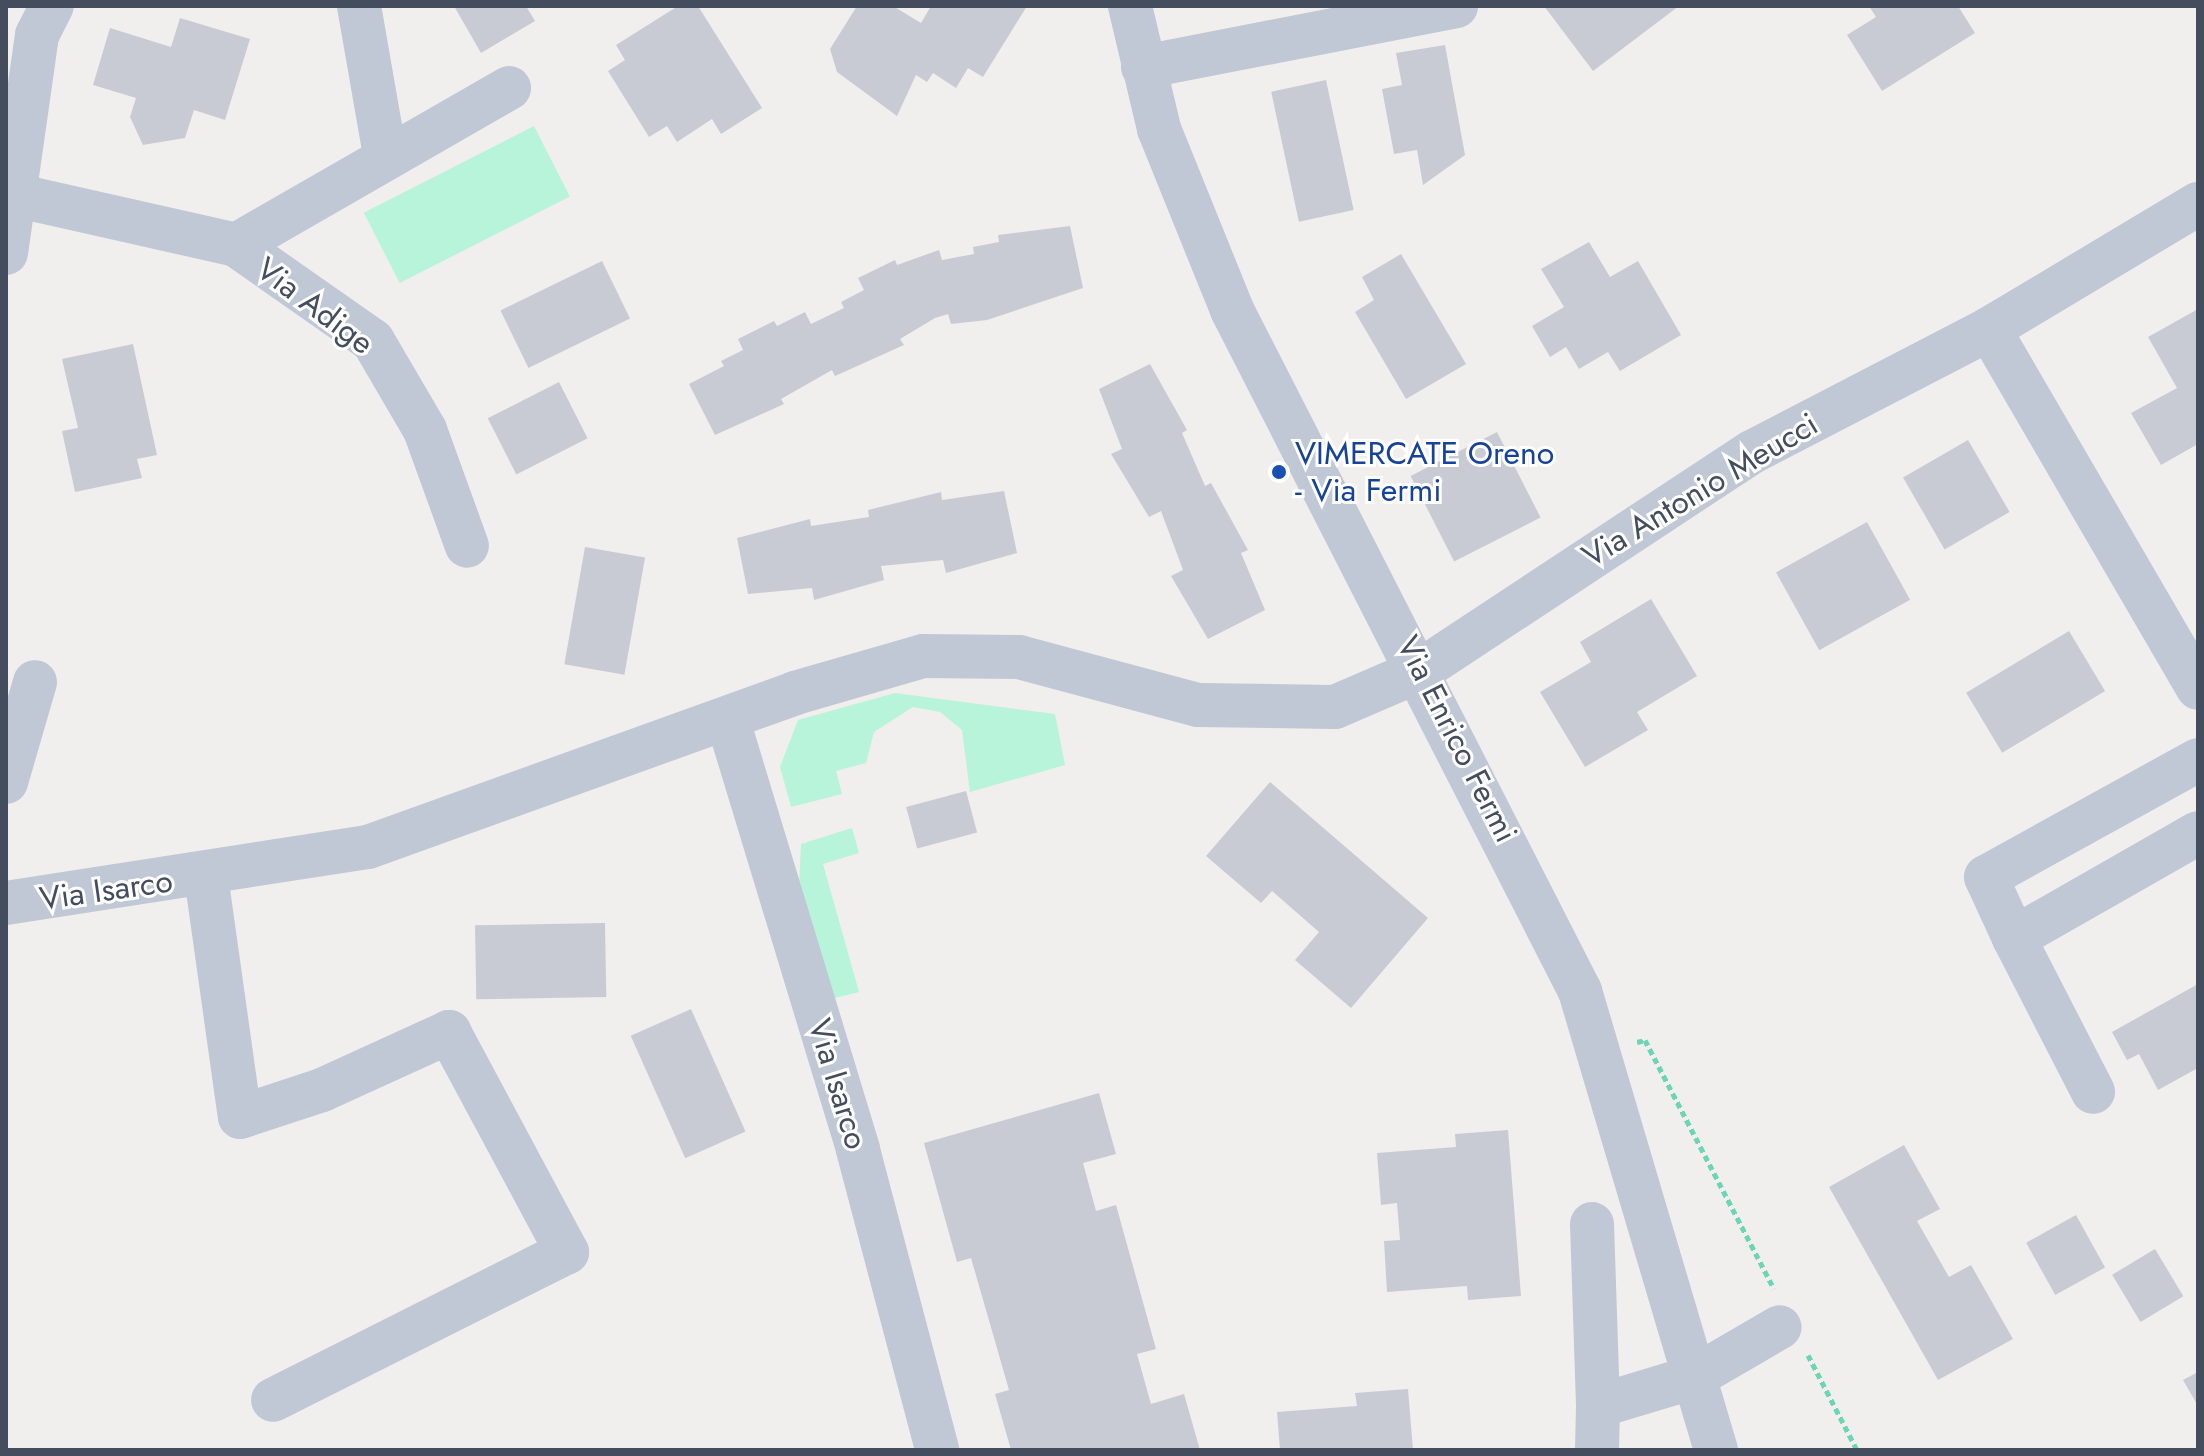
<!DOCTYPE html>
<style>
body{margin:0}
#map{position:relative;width:2204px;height:1456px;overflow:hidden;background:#f1eeee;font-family:Jost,sans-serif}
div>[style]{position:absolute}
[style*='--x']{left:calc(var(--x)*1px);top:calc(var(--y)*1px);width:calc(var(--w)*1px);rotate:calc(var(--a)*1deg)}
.green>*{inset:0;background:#b7f4da;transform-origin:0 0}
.building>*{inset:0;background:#c9cbd4;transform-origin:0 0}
.path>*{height:5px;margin-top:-2.5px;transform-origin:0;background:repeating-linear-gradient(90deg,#6bd5b6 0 6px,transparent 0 10px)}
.minor>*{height:44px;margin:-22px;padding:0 22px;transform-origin:22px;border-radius:22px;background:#c0c7d5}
.dots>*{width:22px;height:22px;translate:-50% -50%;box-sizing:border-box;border:4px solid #fff;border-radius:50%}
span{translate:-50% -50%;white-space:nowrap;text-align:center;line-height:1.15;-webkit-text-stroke:6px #fff;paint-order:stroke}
.street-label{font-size:32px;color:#444d5e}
.transit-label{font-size:32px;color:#164399}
.left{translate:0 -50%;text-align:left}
.frame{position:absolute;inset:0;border:8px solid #444d5e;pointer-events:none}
</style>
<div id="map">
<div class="green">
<div style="left:534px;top:126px;width:79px;height:191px;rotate:63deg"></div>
<div style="clip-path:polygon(895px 693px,1055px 714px,1065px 765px,970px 792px,962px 730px,940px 712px,913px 707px,874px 732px,866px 763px,836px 771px,842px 794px,791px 807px,780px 767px,798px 720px)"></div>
<div style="clip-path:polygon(852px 828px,859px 853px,823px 864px,859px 992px,831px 999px,799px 888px,801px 844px)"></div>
</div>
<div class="building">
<div style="clip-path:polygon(454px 6px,526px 6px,535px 21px,481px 53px)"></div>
<div style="clip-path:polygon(678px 6px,698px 6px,762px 108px,721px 134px,712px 119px,677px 142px,667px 126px,649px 137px,608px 71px,625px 60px,616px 45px)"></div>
<div style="clip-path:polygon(857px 6px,893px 6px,921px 23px,931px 6px,1027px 6px,983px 77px,968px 68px,956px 88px,933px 73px,927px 82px,916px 75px,897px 116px,837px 72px,830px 49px)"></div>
<div style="clip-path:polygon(1544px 6px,1679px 6px,1593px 71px)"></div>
<div style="clip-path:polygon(1869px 6px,1958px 6px,1975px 33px,1882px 91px,1847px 35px,1876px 17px)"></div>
<div style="clip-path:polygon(180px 18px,250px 39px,225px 120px,194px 110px,185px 138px,143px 145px,130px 117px,136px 98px,93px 85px,110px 28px,171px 47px)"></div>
<div style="clip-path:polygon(1445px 45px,1465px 155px,1423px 185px,1417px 150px,1394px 154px,1382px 89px,1402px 85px,1396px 53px)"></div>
<div style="left:1326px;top:80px;width:133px;height:56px;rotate:78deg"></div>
<div style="clip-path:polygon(1070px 226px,1083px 288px,987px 320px,951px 324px,948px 314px,935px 318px,900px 339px,904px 345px,835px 376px,832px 370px,781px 399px,784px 404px,715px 435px,689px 384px,724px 366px,721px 361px,743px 350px,738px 339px,774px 321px,777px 326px,805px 312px,811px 324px,844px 308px,841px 302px,864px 290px,858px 278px,895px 260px,897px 265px,939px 250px,942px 260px,974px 254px,973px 247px,999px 242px,998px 235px)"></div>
<div style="clip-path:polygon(1589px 242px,1610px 277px,1638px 261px,1681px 335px,1620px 371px,1608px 352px,1579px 369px,1566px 347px,1550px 357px,1532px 326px,1564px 307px,1541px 269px)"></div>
<div style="clip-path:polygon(1401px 254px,1466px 364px,1406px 399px,1355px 312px,1374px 300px,1362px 277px)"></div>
<div style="left:602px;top:261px;width:64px;height:113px;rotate:64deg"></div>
<div style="clip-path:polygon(2198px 309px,2198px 444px,2161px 465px,2131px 413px,2177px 388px,2148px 337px)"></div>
<div style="clip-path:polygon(133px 344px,157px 455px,137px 459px,142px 478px,75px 492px,62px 431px,78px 428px,62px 359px)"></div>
<div style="clip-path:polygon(1150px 364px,1187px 430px,1182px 433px,1205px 486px,1211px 483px,1248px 550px,1241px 553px,1265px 610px,1208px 639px,1171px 576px,1183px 570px,1161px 511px,1149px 517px,1111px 454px,1122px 449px,1099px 389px)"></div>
<div style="left:559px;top:382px;width:63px;height:80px;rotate:63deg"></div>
<div style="left:1497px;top:432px;width:96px;height:97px;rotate:63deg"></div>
<div style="left:1968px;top:440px;width:83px;height:75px;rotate:60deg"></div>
<div style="clip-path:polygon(1004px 491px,1017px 553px,946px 573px,943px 560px,881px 566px,884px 580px,814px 600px,812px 588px,748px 594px,737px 538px,810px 519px,811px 526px,869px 517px,868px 510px,941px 492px,942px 500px)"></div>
<div style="left:1867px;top:522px;width:89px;height:104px;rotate:61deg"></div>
<div style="left:585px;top:547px;width:61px;height:119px;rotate:10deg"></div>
<div style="clip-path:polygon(1651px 599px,1697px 676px,1637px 712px,1648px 730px,1585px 767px,1540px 692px,1591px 662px,1580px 642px)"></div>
<div style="left:2069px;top:631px;width:70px;height:120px;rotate:59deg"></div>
<div style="clip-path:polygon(1270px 782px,1428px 918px,1351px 1008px,1295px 960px,1319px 932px,1272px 891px,1261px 903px,1206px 856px)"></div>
<div style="left:966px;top:791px;width:43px;height:62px;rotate:75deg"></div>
<div style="left:605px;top:923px;width:74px;height:130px;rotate:89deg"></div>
<div style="clip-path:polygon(2198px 984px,2198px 1068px,2158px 1090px,2139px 1054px,2127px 1060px,2112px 1032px)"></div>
<div style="left:691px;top:1009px;width:134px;height:66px;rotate:66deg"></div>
<div style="clip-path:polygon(1099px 1093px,1116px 1154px,1083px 1163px,1096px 1211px,1116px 1205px,1156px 1349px,1137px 1354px,1151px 1404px,1184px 1394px,1200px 1450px,1011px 1450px,995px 1394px,1009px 1390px,971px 1258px,957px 1262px,924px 1143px)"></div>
<div style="clip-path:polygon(1508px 1130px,1521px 1296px,1468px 1300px,1467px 1286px,1387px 1292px,1384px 1241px,1400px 1240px,1397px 1203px,1381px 1205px,1377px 1153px,1456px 1147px,1455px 1134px)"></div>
<div style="clip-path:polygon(1904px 1145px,1940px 1209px,1917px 1221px,1949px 1277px,1971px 1265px,2013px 1339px,1938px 1380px,1829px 1187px)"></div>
<div style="left:2076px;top:1215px;width:60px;height:57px;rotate:61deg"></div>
<div style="left:2155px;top:1249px;width:55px;height:50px;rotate:59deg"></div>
<div style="clip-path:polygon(2198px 1372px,2198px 1406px,2183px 1380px)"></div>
<div style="clip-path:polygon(1408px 1389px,1413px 1450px,1280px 1450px,1277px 1412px,1357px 1406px,1355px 1393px)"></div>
</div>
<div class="path">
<div style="--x:1637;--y:1042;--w:8;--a:-14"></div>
<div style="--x:1645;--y:1040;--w:280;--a:62.6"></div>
<div style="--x:1808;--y:1355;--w:107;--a:62.7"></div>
</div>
<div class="minor">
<div style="--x:359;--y:6;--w:151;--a:80.1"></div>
<div style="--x:1130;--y:6;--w:126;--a:76.7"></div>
<div style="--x:1159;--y:129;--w:195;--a:68"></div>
<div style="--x:1232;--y:310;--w:765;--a:62.93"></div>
<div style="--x:1580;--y:991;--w:479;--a:73.5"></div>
<div style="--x:1143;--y:67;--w:319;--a:-11"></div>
<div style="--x:6;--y:199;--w:13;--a:-13"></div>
<div style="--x:19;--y:196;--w:222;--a:12.7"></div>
<div style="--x:236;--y:245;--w:167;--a:35"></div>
<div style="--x:373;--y:341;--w:103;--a:59.7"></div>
<div style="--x:425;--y:430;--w:123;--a:70.1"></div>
<div style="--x:236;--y:245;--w:315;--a:-29.9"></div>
<div style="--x:6;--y:253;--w:220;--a:-81.9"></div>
<div style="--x:37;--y:35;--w:33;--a:-63"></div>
<div style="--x:1989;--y:329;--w:415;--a:59.8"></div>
<div style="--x:728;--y:721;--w:448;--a:73.1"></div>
<div style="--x:858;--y:1150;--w:310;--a:75.2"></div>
<div style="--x:2198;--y:760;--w:242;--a:151.1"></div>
<div style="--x:1986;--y:877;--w:67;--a:65.3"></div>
<div style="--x:2014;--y:938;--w:212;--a:-29.7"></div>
<div style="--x:6;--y:782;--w:104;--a:-73.8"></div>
<div style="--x:206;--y:876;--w:243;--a:82"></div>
<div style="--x:240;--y:1117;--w:86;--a:-18.2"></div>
<div style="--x:322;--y:1090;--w:140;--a:-24.5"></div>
<div style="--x:449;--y:1032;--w:250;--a:61.8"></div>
<div style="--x:567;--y:1252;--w:329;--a:153.3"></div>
<div style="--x:6;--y:903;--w:366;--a:-8.8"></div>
<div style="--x:368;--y:847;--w:454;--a:-19.8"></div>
<div style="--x:795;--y:693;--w:133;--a:-16.1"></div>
<div style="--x:923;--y:656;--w:96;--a:0.6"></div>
<div style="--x:1019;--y:657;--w:185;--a:15"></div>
<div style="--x:1198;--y:705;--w:137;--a:0.8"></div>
<div style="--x:1335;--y:707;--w:94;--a:-23.3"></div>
<div style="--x:1421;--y:670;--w:396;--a:-33.4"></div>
<div style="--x:1752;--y:452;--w:267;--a:-27.4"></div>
<div style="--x:1989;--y:329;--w:244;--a:-30.9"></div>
<div style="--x:2014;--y:938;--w:173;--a:62.8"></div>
<div style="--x:1592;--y:1224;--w:182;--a:88.1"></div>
<div style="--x:1597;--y:1450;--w:44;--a:-88.7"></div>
<div style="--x:1598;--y:1406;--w:100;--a:-16.8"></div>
<div style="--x:1694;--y:1377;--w:99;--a:-30.2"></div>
</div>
<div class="dots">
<div style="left:1279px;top:472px;background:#1a4fb4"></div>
</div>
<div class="street-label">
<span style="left:315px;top:306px;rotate:37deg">Via Adige</span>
<span style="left:1700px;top:490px;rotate:-31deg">Via Antonio Meucci</span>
<span style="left:1457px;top:739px;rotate:63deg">Via Enrico Fermi</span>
<span style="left:106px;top:890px;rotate:-8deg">Via Isarco</span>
<span style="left:838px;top:1084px;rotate:73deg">Via Isarco</span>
</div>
<div class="transit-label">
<span class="left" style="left:1295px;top:472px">VIMERCATE Oreno<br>- Via Fermi</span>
</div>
<div class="frame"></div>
</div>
